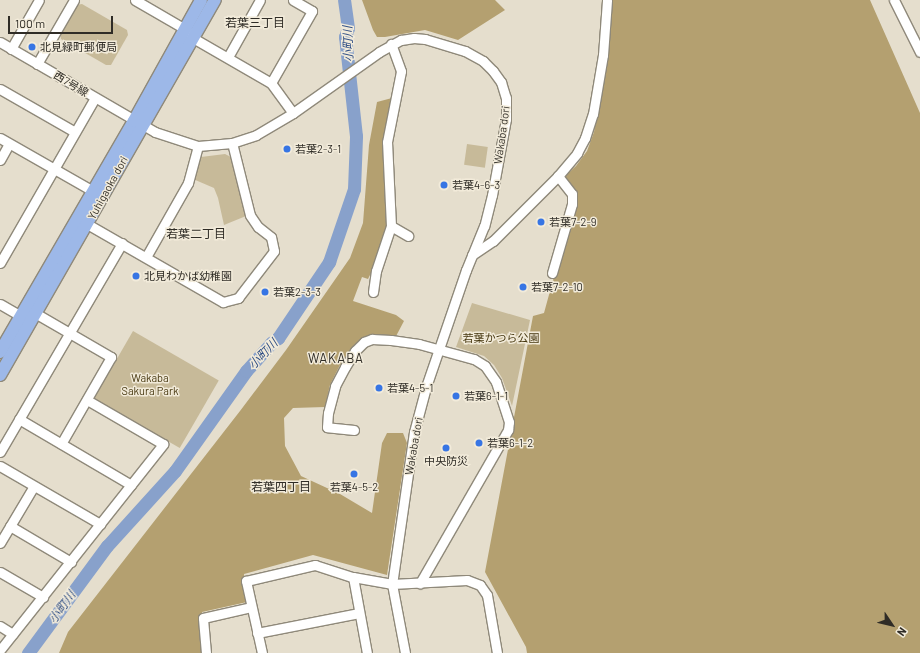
<!DOCTYPE html>
<meta charset="utf-8">
<style>
body{margin:0}
#map{position:relative;width:920px;height:653px;overflow:hidden;background:#e5decd;font-family:Barlow,"Noto Sans JP",sans-serif}
div>[style]{position:absolute}
[style*='--x']{left:calc(var(--x)*1px);top:calc(var(--y)*1px);width:calc(var(--w)*1px);rotate:calc(var(--a)*1deg)}
.green>*{inset:0;background:#c7ba99;transform-origin:0 0}
.forest>*{inset:0;background:#b4a070}
.river>*{height:13px;margin:-6.5px;padding:0 6.5px;transform-origin:6.5px;border-radius:6.5px;background:#88a1cb}
.roads{filter:drop-shadow(1px 0 #8f897a) drop-shadow(-1px 0 #8f897a) drop-shadow(0 1px #8f897a) drop-shadow(0 -1px #8f897a)}
.minor>*{height:9px;margin:-4.5px;padding:0 4.5px;transform-origin:4.5px;border-radius:4.5px;background:#fff}
.major>*{height:12px;margin:-6px;padding:0 6px;transform-origin:6px;border-radius:6px;background:#9db8e8}
.dots>*{width:11px;height:11px;translate:-50% -50%;box-sizing:border-box;border:2px solid #f2ebda;border-radius:50%}
span{translate:-50% -50%;white-space:nowrap;text-align:center;line-height:1.15;-webkit-text-stroke:3px #f2ebda;paint-order:stroke}
.poi-label{font-size:11px;color:#2f2c26}
.left{translate:0 -50%;text-align:left}
.street-label{font-size:11px;color:#2f2c26}
.park-label{font-size:11px;color:#46370f}
.neighbourhood-label{font-size:12px;color:#2f2c26}
.water-label{font-size:12px;color:#2f4e85;font-style:italic}
.quarter-label{font-size:13px;color:#2f2c26;letter-spacing:1px}
.north{position:absolute;left:872px;top:605px;width:40px;height:40px;-webkit-text-stroke:3px #f2ebda;paint-order:stroke;rotate:125deg;font-size:11px;font-weight:700;line-height:16px;text-align:center;color:#2f2c26}
.north::after{content:'';display:block;margin:auto;width:14px;height:18px;background:#2f2c26;clip-path:polygon(50% 0,100% 100%,50% 72%,0 100%)}
.scale{position:absolute;left:8px;top:16px;width:105px;height:18px;box-sizing:border-box;border:2px solid #2f2c26;border-top:0;padding-left:5px;font-size:12px;line-height:14px;white-space:nowrap;color:#2f2c26;-webkit-text-stroke:3px #f2ebda;paint-order:stroke}
</style>
<div id="map">
<div class="green">
<div style="clip-path:polygon(82px 4px,127px 30px,128px 35px,111px 65px,106px 65px,61px 39px,60px 32px,76px 5px)"></div>
<div style="left:467px;top:144px;width:21px;height:21px;rotate:8deg"></div>
<div style="clip-path:polygon(225px 154px,231px 157px,246px 216px,224px 225px,218px 198px,214px 188px,193px 179px,201px 157px)"></div>
<div style="clip-path:polygon(472px 303px,530px 320px,512px 406px,502px 378px,494px 365px,484px 356px,456px 347px)"></div>
<div style="left:133px;top:331px;width:99px;height:78px;rotate:30deg"></div>
</div>
<div class="forest">
<div style="clip-path:polygon(362px 0,495px 0,505px 10px,458px 40px,425px 30px,385px 37px,377px 37px,373px 30px)"></div>
<div style="clip-path:polygon(613px 0,870px 0,920px 113px,920px 653px,527px 653px,526px 647px,485px 572px,533px 316px,544px 313px,576px 196px,563px 178px,576px 166px,587px 151px,594px 132px,608px 53px)"></div>
<div style="clip-path:polygon(392px 98px,389px 227px,379px 257px,368px 279px,362px 277px,353px 301px,396px 315px,404px 321px,394px 340px,354px 346px,341px 363px,330px 385px,325px 407px,293px 408px,284px 418px,285px 446px,301px 476px,340px 494px,372px 513px,382px 443px,387px 433px,403px 433px,407px 443px,387px 575px,313px 555px,244px 574px,247px 602px,202px 612px,203px 653px,59px 653px,68px 632px,240px 411px,286px 350px,350px 258px,363px 223px,369px 145px,377px 102px)"></div>
</div>
<div class="river">
<div style="--x:28;--y:653;--w:133;--a:-53.6"></div>
<div style="--x:107;--y:546;--w:101;--a:-47.8"></div>
<div style="--x:175;--y:471;--w:123;--a:-54.6"></div>
<div style="--x:246;--y:371;--w:38;--a:-48"></div>
<div style="--x:271;--y:343;--w:9;--a:-36"></div>
<div style="--x:278;--y:338;--w:92;--a:-56.1"></div>
<div style="--x:329;--y:262;--w:77;--a:-71.1"></div>
<div style="--x:354;--y:189;--w:53;--a:-87.8"></div>
<div style="--x:356;--y:136;--w:100;--a:-96.3"></div>
<div style="--x:345;--y:37;--w:9;--a:-72"></div>
<div style="--x:348;--y:28;--w:28;--a:-98"></div>
</div>
<div class="roads">
<div class="minor">
<div style="--x:135;--y:0;--w:58;--a:30.1"></div>
<div style="--x:185;--y:29;--w:12;--a:48"></div>
<div style="--x:193;--y:38;--w:90;--a:30"></div>
<div style="--x:271;--y:83;--w:37;--a:54"></div>
<div style="--x:894;--y:0;--w:58;--a:63.4"></div>
<div style="--x:0;--y:42;--w:179;--a:30.1"></div>
<div style="--x:155;--y:132;--w:45;--a:18"></div>
<div style="--x:198;--y:146;--w:34;--a:-5"></div>
<div style="--x:232;--y:143;--w:25;--a:-18"></div>
<div style="--x:256;--y:135;--w:43;--a:-30.7"></div>
<div style="--x:293;--y:113;--w:105;--a:-35.3"></div>
<div style="--x:379;--y:52;--w:25;--a:-29"></div>
<div style="--x:401;--y:40;--w:13;--a:-9"></div>
<div style="--x:414;--y:38;--w:11;--a:5"></div>
<div style="--x:425;--y:39;--w:42;--a:16.7"></div>
<div style="--x:465;--y:51;--w:21;--a:29"></div>
<div style="--x:483;--y:61;--w:14;--a:45"></div>
<div style="--x:493;--y:71;--w:14;--a:54"></div>
<div style="--x:501;--y:82;--w:17;--a:73"></div>
<div style="--x:506;--y:98;--w:21;--a:90"></div>
<div style="--x:506;--y:119;--w:77;--a:100.4"></div>
<div style="--x:492;--y:195;--w:32;--a:104"></div>
<div style="--x:484;--y:226;--w:48;--a:112.2"></div>
<div style="--x:466;--y:270;--w:124;--a:108.9"></div>
<div style="--x:426;--y:387;--w:47;--a:104.9"></div>
<div style="--x:414;--y:432;--w:154;--a:98.2"></div>
<div style="--x:392;--y:584;--w:70;--a:79.3"></div>
<div style="--x:11;--y:49;--w:56;--a:-60.3"></div>
<div style="--x:228;--y:57;--w:65;--a:-60.7"></div>
<div style="--x:37;--y:64;--w:74;--a:-60"></div>
<div style="--x:271;--y:83;--w:83;--a:-60.3"></div>
<div style="--x:312;--y:11;--w:22;--a:-150"></div>
<div style="--x:0;--y:89;--w:86;--a:29.8"></div>
<div style="--x:0;--y:138;--w:113;--a:29.7"></div>
<div style="--x:0;--y:160;--w:18;--a:-61"></div>
<div style="--x:82;--y:221;--w:163;--a:29.9"></div>
<div style="--x:223;--y:302;--w:16;--a:-15"></div>
<div style="--x:238;--y:298;--w:59;--a:-52.5"></div>
<div style="--x:274;--y:251;--w:14;--a:-102"></div>
<div style="--x:271;--y:237;--w:16;--a:-142"></div>
<div style="--x:258;--y:227;--w:14;--a:-124"></div>
<div style="--x:250;--y:215;--w:74;--a:-104"></div>
<div style="--x:391;--y:226;--w:20;--a:30"></div>
<div style="--x:472;--y:255;--w:25;--a:-34"></div>
<div style="--x:493;--y:241;--w:92;--a:-45"></div>
<div style="--x:558;--y:176;--w:30;--a:-50"></div>
<div style="--x:577;--y:153;--w:17;--a:-62"></div>
<div style="--x:585;--y:138;--w:25;--a:-72"></div>
<div style="--x:593;--y:114;--w:60;--a:-80.4"></div>
<div style="--x:603;--y:55;--w:55;--a:-85.8"></div>
<div style="--x:146;--y:257;--w:85;--a:-60.4"></div>
<div style="--x:188;--y:183;--w:38;--a:-75"></div>
<div style="--x:0;--y:263;--w:190;--a:-60.1"></div>
<div style="--x:552;--y:273;--w:72;--a:-73.8"></div>
<div style="--x:572;--y:204;--w:10;--a:-90"></div>
<div style="--x:572;--y:194;--w:23;--a:-128"></div>
<div style="--x:373;--y:292;--w:21;--a:-82"></div>
<div style="--x:376;--y:271;--w:47;--a:-71.6"></div>
<div style="--x:391;--y:226;--w:84;--a:-92.7"></div>
<div style="--x:387;--y:142;--w:72;--a:-78.8"></div>
<div style="--x:401;--y:71;--w:29;--a:-110"></div>
<div style="--x:0;--y:304;--w:24;--a:30"></div>
<div style="--x:21;--y:316;--w:14;--a:-12"></div>
<div style="--x:35;--y:313;--w:88;--a:30.1"></div>
<div style="--x:111;--y:357;--w:100;--a:119.9"></div>
<div style="--x:19;--y:419;--w:130;--a:30.5"></div>
<div style="--x:354;--y:430;--w:27;--a:-174"></div>
<div style="--x:327;--y:427;--w:14;--a:-86"></div>
<div style="--x:328;--y:413;--w:28;--a:-75"></div>
<div style="--x:335;--y:386;--w:21;--a:-62"></div>
<div style="--x:345;--y:367;--w:19;--a:-58"></div>
<div style="--x:355;--y:351;--w:13;--a:-45"></div>
<div style="--x:364;--y:342;--w:9;--a:-21"></div>
<div style="--x:372;--y:339;--w:19;--a:3"></div>
<div style="--x:391;--y:340;--w:28;--a:8"></div>
<div style="--x:419;--y:344;--w:57;--a:15.3"></div>
<div style="--x:474;--y:359;--w:13;--a:32"></div>
<div style="--x:485;--y:366;--w:19;--a:55"></div>
<div style="--x:496;--y:382;--w:42;--a:72"></div>
<div style="--x:509;--y:422;--w:8;--a:97"></div>
<div style="--x:508;--y:430;--w:177;--a:119.9"></div>
<div style="--x:0;--y:452;--w:242;--a:-59.7"></div>
<div style="--x:0;--y:466;--w:116;--a:30.1"></div>
<div style="--x:10;--y:526;--w:71;--a:30.5"></div>
<div style="--x:0;--y:543;--w:66;--a:-59.2"></div>
<div style="--x:0;--y:572;--w:50;--a:30.2"></div>
<div style="--x:353;--y:577;--w:77;--a:79.6"></div>
<div style="--x:0;--y:626;--w:15;--a:32"></div>
<div style="--x:257;--y:633;--w:104;--a:-11.1"></div>
<div style="--x:0;--y:650;--w:263;--a:-51.6"></div>
<div style="--x:163;--y:444;--w:88;--a:-149.9"></div>
<div style="--x:206;--y:653;--w:35;--a:-95"></div>
<div style="--x:203;--y:618;--w:49;--a:-12.9"></div>
<div style="--x:262;--y:653;--w:74;--a:-102.5"></div>
<div style="--x:246;--y:581;--w:71;--a:-13.1"></div>
<div style="--x:315;--y:565;--w:40;--a:18"></div>
<div style="--x:353;--y:577;--w:40;--a:10"></div>
<div style="--x:392;--y:584;--w:75;--a:-3.1"></div>
<div style="--x:467;--y:580;--w:14;--a:21"></div>
<div style="--x:480;--y:585;--w:12;--a:55"></div>
<div style="--x:487;--y:595;--w:59;--a:80.2"></div>
</div>
<div class="major">
<div style="--x:0;--y:352;--w:267;--a:-59.9"></div>
<div style="--x:134;--y:121;--w:138;--a:-61"></div>
<div style="--x:0;--y:375;--w:432;--a:-60.2"></div>
</div>
</div>
<div class="dots">
<div style="left:32px;top:47px;background:#3775e4"></div>
<div style="left:287px;top:149px;background:#3775e4"></div>
<div style="left:444px;top:185px;background:#3775e4"></div>
<div style="left:541px;top:222px;background:#3775e4"></div>
<div style="left:136px;top:276px;background:#3775e4"></div>
<div style="left:523px;top:287px;background:#3775e4"></div>
<div style="left:265px;top:292px;background:#3775e4"></div>
<div style="left:379px;top:388px;background:#3775e4"></div>
<div style="left:456px;top:396px;background:#3775e4"></div>
<div style="left:479px;top:443px;background:#3775e4"></div>
<div style="left:446px;top:448px;background:#3775e4"></div>
<div style="left:354px;top:474px;background:#3775e4"></div>
</div>
<div class="poi-label">
<span class="left" style="left:40px;top:47px">北見緑町郵便局</span>
<span class="left" style="left:295px;top:149px">若葉2-3-1</span>
<span class="left" style="left:452px;top:185px">若葉4-6-3</span>
<span class="left" style="left:549px;top:222px">若葉7-2-9</span>
<span class="left" style="left:144px;top:276px">北見わかば幼稚園</span>
<span class="left" style="left:531px;top:287px">若葉7-2-10</span>
<span class="left" style="left:273px;top:292px">若葉2-3-3</span>
<span class="left" style="left:387px;top:388px">若葉4-5-1</span>
<span class="left" style="left:464px;top:396px">若葉6-1-1</span>
<span class="left" style="left:487px;top:443px">若葉6-1-2</span>
<span style="left:446px;top:461px">中央防災</span>
<span style="left:354px;top:487px">若葉4-5-2</span>
</div>
<div class="street-label">
<span style="left:71px;top:84px;rotate:31deg">西7号線</span>
<span style="left:502px;top:135px;rotate:-82deg">Wakaba dori</span>
<span style="left:108px;top:188px;rotate:-61deg">Yuhigaoka dori</span>
<span style="left:414px;top:446px;rotate:-80deg">Wakaba dori</span>
</div>
<div class="park-label">
<span style="left:501px;top:338px">若葉かつら公園</span>
<span style="left:150px;top:385px">Wakaba<br>Sakura Park</span>
</div>
<div class="neighbourhood-label">
<span style="left:255px;top:23px">若葉三丁目</span>
<span style="left:196px;top:234px">若葉二丁目</span>
<span style="left:281px;top:487px">若葉四丁目</span>
</div>
<div class="water-label">
<span style="left:348px;top:44px;rotate:-92deg">小町川</span>
<span style="left:263px;top:354px;rotate:-46deg">小町川</span>
<span style="left:62px;top:607px;rotate:-54deg">小町川</span>
</div>
<div class="quarter-label">
<span style="left:336px;top:358px">WAKABA</span>
</div>
<div class="north">N</div>
<div class="scale">100 m</div>
</div>
